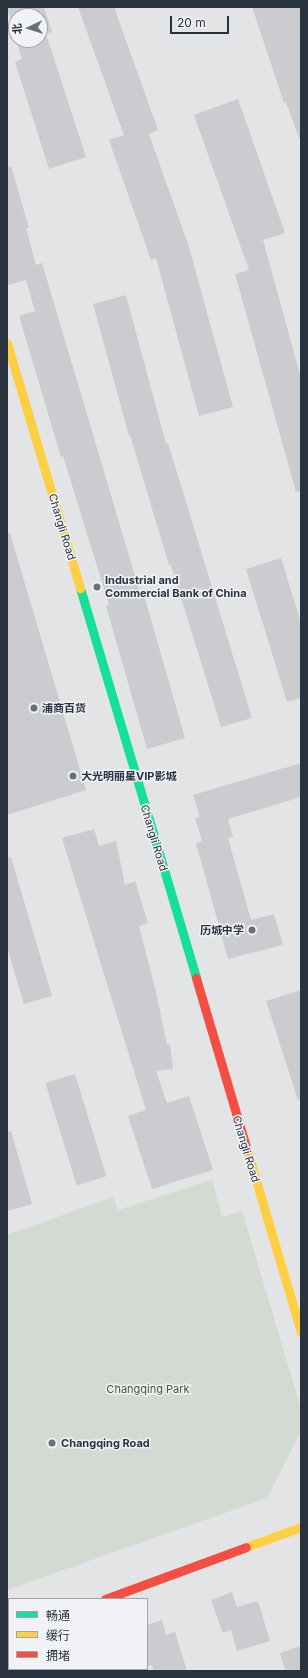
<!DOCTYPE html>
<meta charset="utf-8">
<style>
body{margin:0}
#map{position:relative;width:308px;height:1678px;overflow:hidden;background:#e2e4e6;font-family:Inter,"Noto Sans SC",sans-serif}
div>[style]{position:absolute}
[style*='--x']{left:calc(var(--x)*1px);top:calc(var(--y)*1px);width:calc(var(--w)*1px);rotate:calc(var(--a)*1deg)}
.green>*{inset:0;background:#d3dad2}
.building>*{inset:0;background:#cacccf;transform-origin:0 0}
.fast>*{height:9px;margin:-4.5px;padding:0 4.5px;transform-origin:4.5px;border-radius:4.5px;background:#16e098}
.slow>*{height:9px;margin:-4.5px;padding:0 4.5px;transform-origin:4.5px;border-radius:4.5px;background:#ffcf43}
.jam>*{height:9px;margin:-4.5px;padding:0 4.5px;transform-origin:4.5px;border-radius:4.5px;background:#f24e42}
.dots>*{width:11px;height:11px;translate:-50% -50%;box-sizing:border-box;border:2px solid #f0f2f6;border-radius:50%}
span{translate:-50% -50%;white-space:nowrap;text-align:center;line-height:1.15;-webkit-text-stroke:3px #f0f2f6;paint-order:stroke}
.street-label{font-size:11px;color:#29323f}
.poi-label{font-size:11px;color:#29323f;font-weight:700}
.left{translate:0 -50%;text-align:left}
.right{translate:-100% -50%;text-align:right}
.park-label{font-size:11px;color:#3e5a37}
.frame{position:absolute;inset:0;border:8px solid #29323f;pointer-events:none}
.legend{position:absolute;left:8px;top:1598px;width:140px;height:72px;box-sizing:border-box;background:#f0f2f6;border:1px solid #a0a5ad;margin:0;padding:5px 7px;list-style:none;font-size:12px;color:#29323f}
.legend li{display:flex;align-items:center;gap:8px;height:20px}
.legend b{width:20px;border:1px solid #a0a5ad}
.north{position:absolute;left:8px;top:8px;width:40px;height:40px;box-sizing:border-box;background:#f0f2f6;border:1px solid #a0a5ad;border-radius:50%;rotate:266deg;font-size:11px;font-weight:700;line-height:16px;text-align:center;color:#29323f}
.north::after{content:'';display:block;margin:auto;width:14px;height:18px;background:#6a7079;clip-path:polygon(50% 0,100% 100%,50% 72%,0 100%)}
.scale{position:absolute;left:170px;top:16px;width:59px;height:18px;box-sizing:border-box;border:2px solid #29323f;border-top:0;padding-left:5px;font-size:12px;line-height:14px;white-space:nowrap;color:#29323f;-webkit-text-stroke:3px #f0f2f6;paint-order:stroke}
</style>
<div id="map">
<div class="green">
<div style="clip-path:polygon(212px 1180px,222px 1217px,242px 1211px,301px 1409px,301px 1431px,267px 1498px,7px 1590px,7px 1235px,113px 1197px,118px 1210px)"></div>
</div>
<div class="building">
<div style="clip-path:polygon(7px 7px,44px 7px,52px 32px,46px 34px,86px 157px,49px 169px,15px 62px,22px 59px,16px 40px,40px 40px,40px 16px,16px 16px,16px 39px)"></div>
<div style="clip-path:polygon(78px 7px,114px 7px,158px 130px,149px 134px,189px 247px,233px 407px,199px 416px,156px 258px,151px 260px,109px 140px,124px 135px)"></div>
<div style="clip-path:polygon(252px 7px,301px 7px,301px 138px,299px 138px,286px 102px,284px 103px)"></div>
<div style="clip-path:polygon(238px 99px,285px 233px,263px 240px,301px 378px,301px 491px,296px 492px,235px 274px,249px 270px,194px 115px)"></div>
<div style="clip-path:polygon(11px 166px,29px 228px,26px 228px,36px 265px,42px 263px,141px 596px,144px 595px,185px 738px,147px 749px,106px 606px,109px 605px,63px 456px,61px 457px,19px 316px,35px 311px,26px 280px,7px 285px,7px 167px)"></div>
<div style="clip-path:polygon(126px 295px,166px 444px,168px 443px,252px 718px,221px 727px,171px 565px,169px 565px,130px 435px,129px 436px,93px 304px)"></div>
<div style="clip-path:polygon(10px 533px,86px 790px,7px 815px,7px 534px)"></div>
<div style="clip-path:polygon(281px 558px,301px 623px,301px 698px,287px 702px,246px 569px)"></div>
<div style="clip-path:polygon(301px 763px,301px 797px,228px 819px,233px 837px,228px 838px,251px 920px,274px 914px,283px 945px,228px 959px,196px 843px,202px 841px,195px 818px,200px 817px,193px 795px)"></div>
<div style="clip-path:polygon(94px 829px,99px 846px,116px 841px,125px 885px,135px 881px,148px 923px,139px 926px,156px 992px,167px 1045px,170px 1044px,173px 1069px,156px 1071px,167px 1103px,189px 1096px,213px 1170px,152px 1189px,128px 1116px,146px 1110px,62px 838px)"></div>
<div style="clip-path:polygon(11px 857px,52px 996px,24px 1004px,7px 947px,7px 858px)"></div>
<div style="clip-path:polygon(301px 990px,301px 1100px,298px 1100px,266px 1001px)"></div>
<div style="left:75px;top:1074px;width:107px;height:31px;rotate:73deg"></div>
<div style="clip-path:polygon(11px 1131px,32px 1204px,7px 1211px,7px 1132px)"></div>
<div style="clip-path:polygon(232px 1592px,237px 1607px,258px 1601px,270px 1641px,237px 1651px,231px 1630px,223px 1633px,211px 1600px)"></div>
<div style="clip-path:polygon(162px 1620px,166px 1635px,175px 1632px,187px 1671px,154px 1671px,152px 1665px,147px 1666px,147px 1625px)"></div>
<div style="clip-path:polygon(301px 1646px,301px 1671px,285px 1671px,280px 1653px)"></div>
</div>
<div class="fast">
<div style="--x:80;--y:588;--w:407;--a:73.4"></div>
</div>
<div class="slow">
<div style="--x:7;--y:343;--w:256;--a:73.4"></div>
<div style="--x:247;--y:1150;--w:190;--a:73.5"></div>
<div style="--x:246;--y:1547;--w:59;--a:-20"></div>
</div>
<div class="jam">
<div style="--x:196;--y:978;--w:179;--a:73.5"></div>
<div style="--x:105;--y:1599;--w:150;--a:-20.2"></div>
<div style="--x:7;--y:1635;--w:2;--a:0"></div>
</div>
<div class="dots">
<div style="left:97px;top:587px;background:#6a7079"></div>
<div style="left:34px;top:708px;background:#6a7079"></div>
<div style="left:73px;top:776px;background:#6a7079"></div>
<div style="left:252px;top:930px;background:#6a7079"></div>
<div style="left:52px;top:1443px;background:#6a7079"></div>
</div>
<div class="street-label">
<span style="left:62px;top:527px;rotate:73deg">Changli Road</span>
<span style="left:154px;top:838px;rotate:73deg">Changli Road</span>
<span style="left:246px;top:1149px;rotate:73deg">Changli Road</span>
</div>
<div class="poi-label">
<span class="left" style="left:105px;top:587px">Industrial and<br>Commercial Bank of China</span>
<span class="left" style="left:42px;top:708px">浦商百货</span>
<span class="left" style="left:81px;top:776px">大光明丽星VIP影城</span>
<span class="right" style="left:244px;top:930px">历城中学</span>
<span class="left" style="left:61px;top:1443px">Changqing Road</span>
</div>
<div class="park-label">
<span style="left:148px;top:1389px">Changqing Park</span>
</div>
<div class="frame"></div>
<ul class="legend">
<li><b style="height:5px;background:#16e098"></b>畅通</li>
<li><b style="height:5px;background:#ffcf43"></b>缓行</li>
<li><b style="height:5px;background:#f24e42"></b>拥堵</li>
</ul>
<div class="north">北</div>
<div class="scale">20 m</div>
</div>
